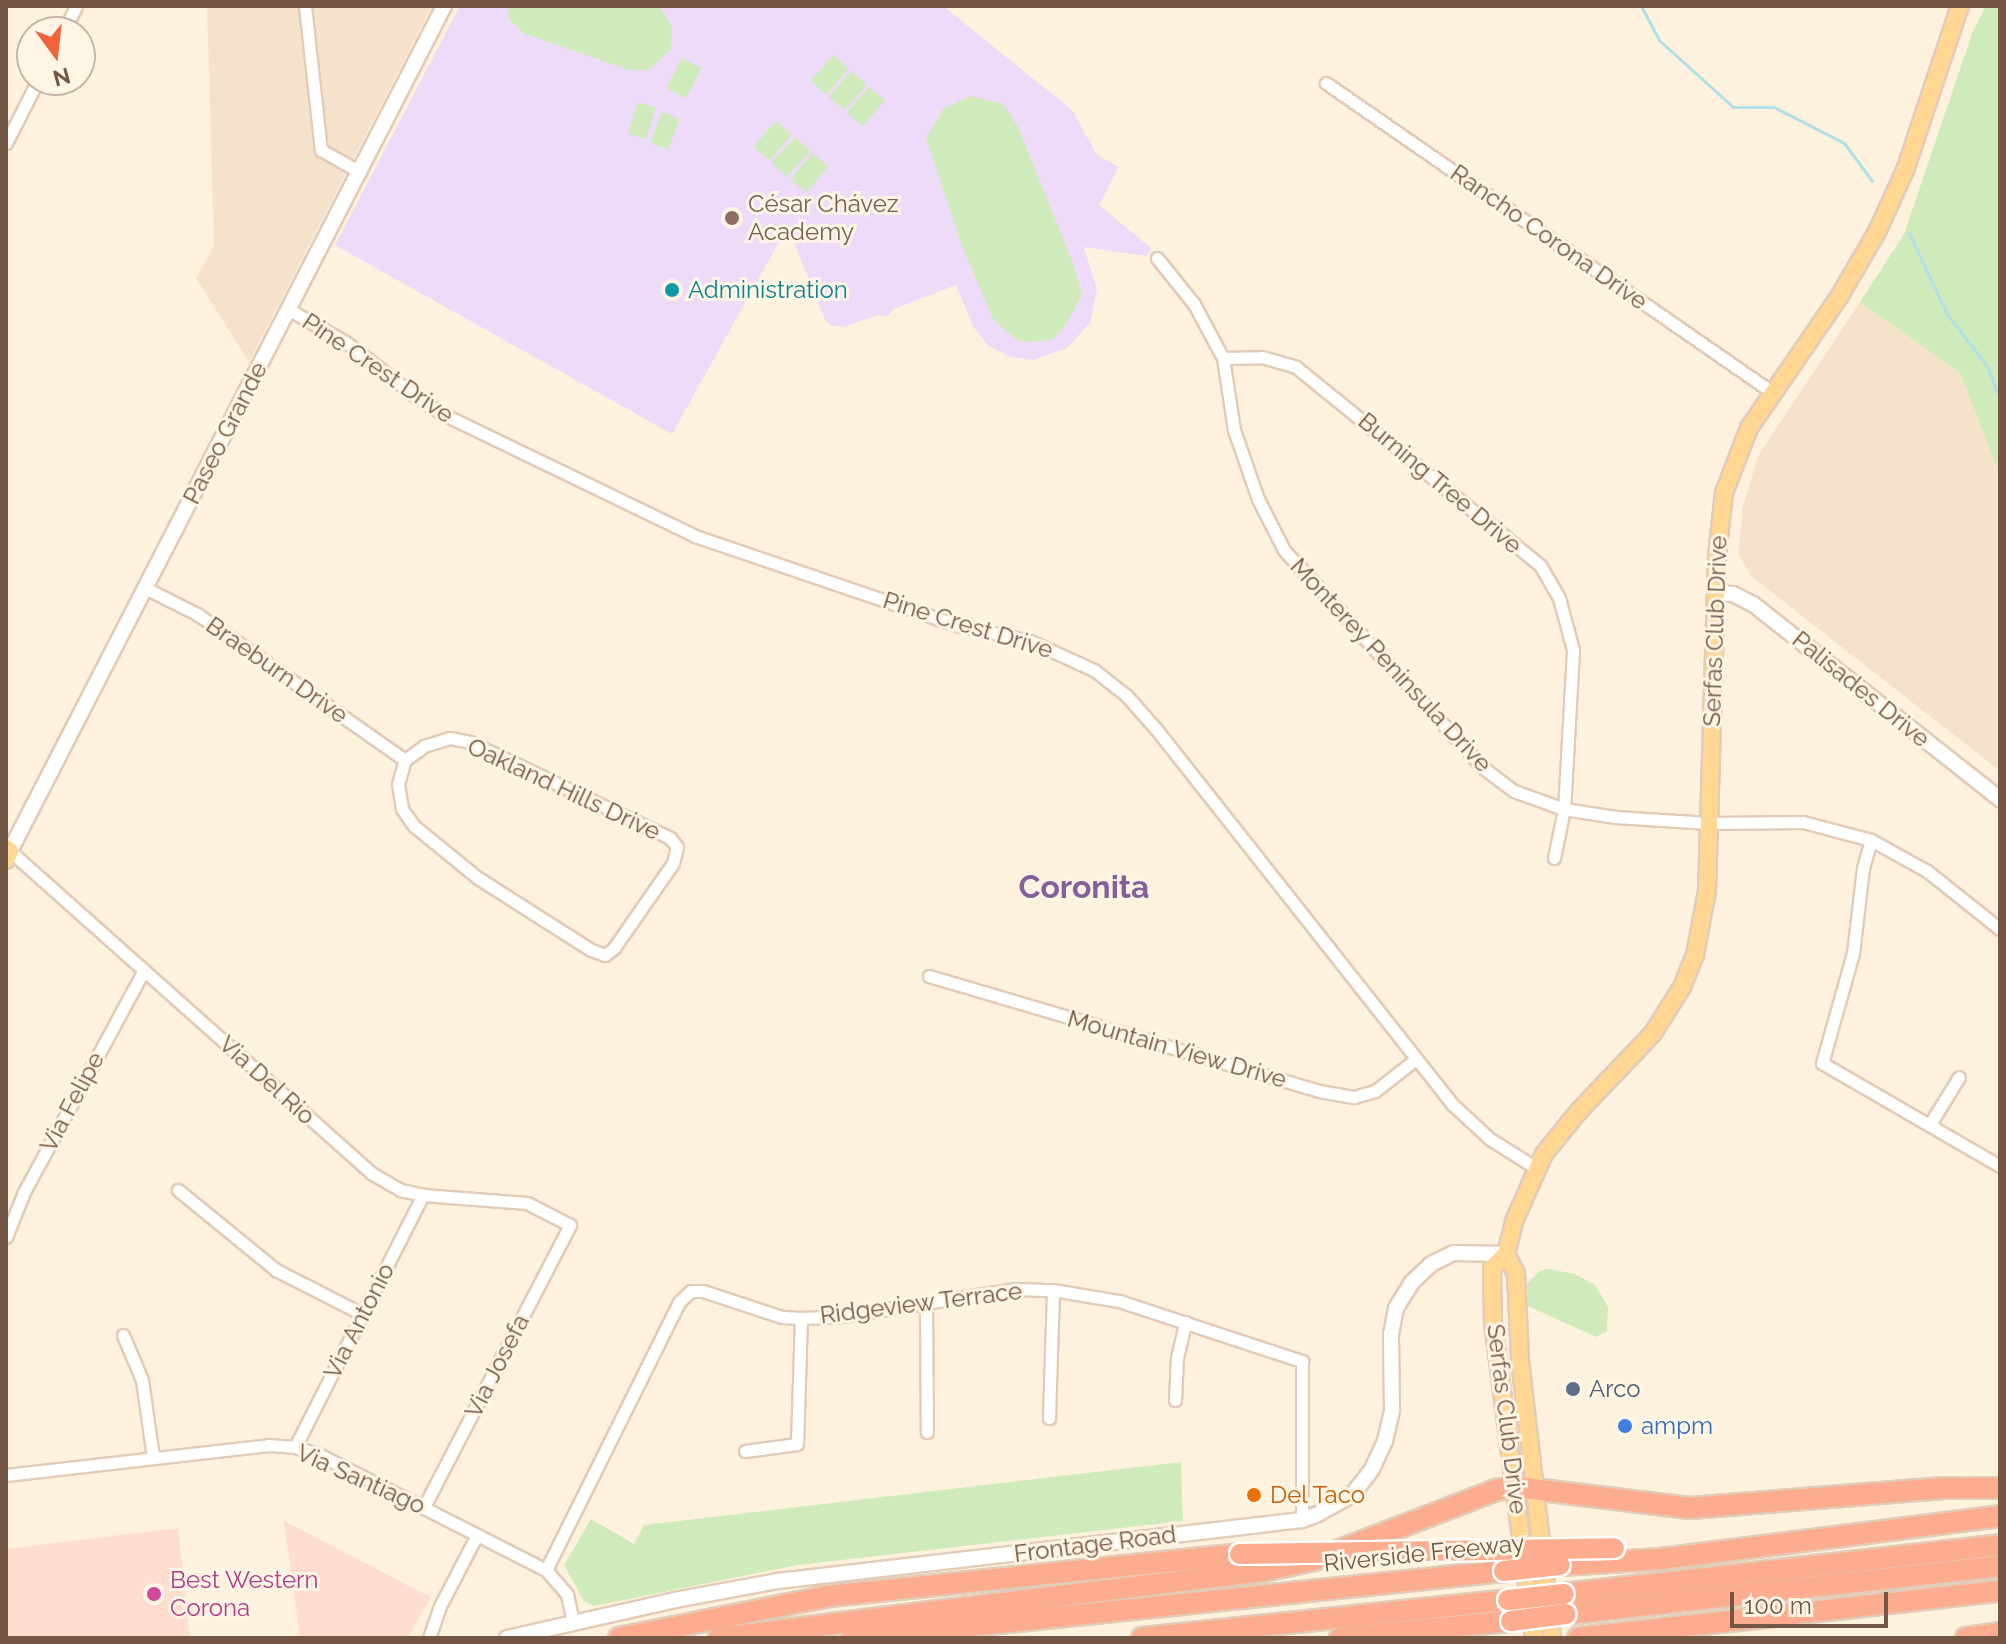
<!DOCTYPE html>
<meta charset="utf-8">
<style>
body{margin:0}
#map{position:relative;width:2006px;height:1644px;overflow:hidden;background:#fef1dd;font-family:Raleway,sans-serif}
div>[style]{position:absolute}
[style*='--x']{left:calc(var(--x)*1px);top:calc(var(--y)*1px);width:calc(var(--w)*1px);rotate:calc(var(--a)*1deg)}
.residential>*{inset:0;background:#f5e2cb}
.commercial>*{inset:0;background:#ffded0}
.education>*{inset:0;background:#eedaf9}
.green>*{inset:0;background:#cfebbc;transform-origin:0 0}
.stream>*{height:3px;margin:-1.5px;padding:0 1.5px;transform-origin:1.5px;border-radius:1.5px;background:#b1e0e7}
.roads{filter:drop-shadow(2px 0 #e2ccb9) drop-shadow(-2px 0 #e2ccb9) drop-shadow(0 2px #e2ccb9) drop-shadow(0 -2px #e2ccb9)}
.street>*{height:11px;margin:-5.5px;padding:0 5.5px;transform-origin:5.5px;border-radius:5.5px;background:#fff}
.secondary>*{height:14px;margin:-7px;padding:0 7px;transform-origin:7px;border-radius:7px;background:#fff}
.primary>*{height:16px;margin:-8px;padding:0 8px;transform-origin:8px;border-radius:8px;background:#ffd793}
.highway>*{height:20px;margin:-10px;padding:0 10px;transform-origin:10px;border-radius:10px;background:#fcac8f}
.bridges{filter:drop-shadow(2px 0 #fff) drop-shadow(-2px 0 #fff) drop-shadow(0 2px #fff) drop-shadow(0 -2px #fff)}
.highway-bridge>*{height:20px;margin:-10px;padding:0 10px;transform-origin:10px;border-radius:10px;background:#fcac8f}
.dots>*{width:22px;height:22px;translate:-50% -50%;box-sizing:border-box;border:4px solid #fff5e5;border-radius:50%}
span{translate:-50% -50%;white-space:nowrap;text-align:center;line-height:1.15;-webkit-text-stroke:6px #fff5e5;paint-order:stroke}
.education-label{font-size:24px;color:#785e54}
.left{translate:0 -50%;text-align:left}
.street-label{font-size:24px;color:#745645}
.culture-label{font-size:24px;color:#0d838f}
.service-label{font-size:24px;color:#4e5e75}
.shop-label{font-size:24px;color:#366cbe}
.food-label{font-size:24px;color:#c56008}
.hotel-label{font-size:24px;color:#b23c85}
.district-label{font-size:32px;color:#856098;font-weight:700}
.frame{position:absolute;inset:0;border:8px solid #745645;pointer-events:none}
.north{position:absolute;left:16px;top:16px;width:80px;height:80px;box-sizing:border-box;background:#fff5e5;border:2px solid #c7b5a5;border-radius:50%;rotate:165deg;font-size:22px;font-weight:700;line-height:32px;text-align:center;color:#745645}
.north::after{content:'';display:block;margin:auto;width:28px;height:36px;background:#f0633a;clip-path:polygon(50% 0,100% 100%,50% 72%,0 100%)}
.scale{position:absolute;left:1730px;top:1592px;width:158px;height:36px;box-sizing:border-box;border:4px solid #745645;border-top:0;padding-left:10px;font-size:24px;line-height:28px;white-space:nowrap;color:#745645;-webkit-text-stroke:6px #fff5e5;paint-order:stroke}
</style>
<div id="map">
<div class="residential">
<div style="clip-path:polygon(207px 6px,432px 6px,249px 362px,196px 278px,214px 245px)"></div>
<div style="clip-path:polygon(1860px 302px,1960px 373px,2000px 475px,2000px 771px,1751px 576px,1738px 554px,1743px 507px,1758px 456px)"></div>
</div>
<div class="commercial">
<div style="clip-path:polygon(284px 1521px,431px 1597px,408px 1638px,300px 1638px)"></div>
<div style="clip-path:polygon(178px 1528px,190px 1638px,6px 1638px,6px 1549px)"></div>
</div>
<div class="education">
<div style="clip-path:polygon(460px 6px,943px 6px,1072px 110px,1097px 155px,1119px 167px,1099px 205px,1151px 248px,1147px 256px,1084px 247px,1097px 290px,1090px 323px,1067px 348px,1033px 360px,1010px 357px,989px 346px,974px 328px,956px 285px,894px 309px,887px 317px,877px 315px,844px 327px,831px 325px,825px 320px,790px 232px,783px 235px,672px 434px,335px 245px)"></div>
</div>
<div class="green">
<div style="clip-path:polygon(506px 6px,659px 6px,672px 26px,671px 49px,649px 70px,629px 70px,523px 33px,510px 20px)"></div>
<div style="clip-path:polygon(1986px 6px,2000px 6px,2000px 475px,1960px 373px,1860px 302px,1904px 234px,1973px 31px)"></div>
<div style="left:833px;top:55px;width:21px;height:34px;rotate:41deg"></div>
<div style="left:682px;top:58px;width:22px;height:34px;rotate:27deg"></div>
<div style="left:851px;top:71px;width:21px;height:34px;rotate:41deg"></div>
<div style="left:869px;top:87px;width:21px;height:34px;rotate:41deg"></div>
<div style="clip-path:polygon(971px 96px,1003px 104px,1018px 127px,1074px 266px,1082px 294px,1066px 325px,1052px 340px,1020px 342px,994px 321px,962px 246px,926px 138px,943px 109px)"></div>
<div style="left:638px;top:102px;width:19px;height:33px;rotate:18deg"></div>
<div style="left:662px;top:112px;width:19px;height:33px;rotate:21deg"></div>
<div style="left:776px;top:121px;width:21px;height:34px;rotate:41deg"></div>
<div style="left:795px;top:137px;width:21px;height:35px;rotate:43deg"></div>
<div style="left:812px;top:153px;width:21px;height:34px;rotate:39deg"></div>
<div style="clip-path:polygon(1548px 1269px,1575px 1274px,1595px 1285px,1608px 1307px,1607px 1331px,1596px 1337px,1528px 1306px,1527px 1284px,1540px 1271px)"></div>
<div style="clip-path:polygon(1181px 1462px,1183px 1521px,798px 1565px,594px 1606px,584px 1601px,564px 1565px,591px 1519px,634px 1544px,644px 1525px)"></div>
</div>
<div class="stream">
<div style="--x:1641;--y:6;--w:40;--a:62"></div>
<div style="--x:1660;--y:41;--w:98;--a:42.1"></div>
<div style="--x:1733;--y:107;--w:41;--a:0"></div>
<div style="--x:1774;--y:107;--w:79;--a:27.2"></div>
<div style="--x:1844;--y:143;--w:47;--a:53.6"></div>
<div style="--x:1909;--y:233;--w:89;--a:64.9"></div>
<div style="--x:1947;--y:314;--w:66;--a:52.4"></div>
<div style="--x:1987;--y:366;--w:36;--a:69"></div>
</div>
<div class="roads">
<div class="street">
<div style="--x:305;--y:6;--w:145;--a:83.7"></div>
<div style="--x:321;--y:150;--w:45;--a:29.4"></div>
<div style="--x:63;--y:32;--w:29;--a:-63"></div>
<div style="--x:1326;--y:83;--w:543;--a:34.72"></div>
<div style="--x:6;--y:143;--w:71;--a:-63.1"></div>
<div style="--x:1157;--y:258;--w:59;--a:51.2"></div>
<div style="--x:1194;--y:304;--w:61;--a:61.8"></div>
<div style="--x:1223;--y:358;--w:73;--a:81.3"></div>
<div style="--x:1234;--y:430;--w:73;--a:70.8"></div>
<div style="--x:1258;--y:499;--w:57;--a:63"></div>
<div style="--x:1284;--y:550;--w:294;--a:47.6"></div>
<div style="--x:1482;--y:767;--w:40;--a:37"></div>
<div style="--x:1514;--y:791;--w:53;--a:19.8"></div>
<div style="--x:1564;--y:809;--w:52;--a:8.9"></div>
<div style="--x:1615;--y:817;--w:94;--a:3.7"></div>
<div style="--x:1709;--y:823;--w:94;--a:-0.6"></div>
<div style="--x:1803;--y:822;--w:70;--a:14.8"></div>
<div style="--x:1871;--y:840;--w:64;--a:29"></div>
<div style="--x:1927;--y:871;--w:93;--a:38.5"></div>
<div style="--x:288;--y:309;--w:68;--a:30"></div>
<div style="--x:347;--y:343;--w:88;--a:38"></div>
<div style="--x:416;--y:397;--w:36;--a:32"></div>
<div style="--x:447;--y:416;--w:276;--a:25.8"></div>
<div style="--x:695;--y:536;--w:277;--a:18.8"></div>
<div style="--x:957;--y:625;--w:75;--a:12.4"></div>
<div style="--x:1030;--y:641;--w:70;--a:24.4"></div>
<div style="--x:1094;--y:670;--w:42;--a:38.2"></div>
<div style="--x:1127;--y:696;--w:44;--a:48.7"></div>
<div style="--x:1156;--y:729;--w:478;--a:51.7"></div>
<div style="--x:1452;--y:1104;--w:52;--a:42.6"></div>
<div style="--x:1490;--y:1139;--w:54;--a:32.2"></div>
<div style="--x:1223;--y:358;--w:39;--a:-1"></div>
<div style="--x:1262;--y:357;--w:35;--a:16"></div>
<div style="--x:1296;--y:367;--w:314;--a:39.1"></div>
<div style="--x:1540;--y:565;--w:38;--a:60"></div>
<div style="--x:1559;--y:598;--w:54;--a:74.9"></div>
<div style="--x:1573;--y:650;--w:159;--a:93.2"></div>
<div style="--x:1564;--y:809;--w:50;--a:101.5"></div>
<div style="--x:145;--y:588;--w:58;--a:26.6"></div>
<div style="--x:197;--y:614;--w:254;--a:35.1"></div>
<div style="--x:450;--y:738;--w:20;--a:11"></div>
<div style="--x:470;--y:742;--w:222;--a:25.6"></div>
<div style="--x:670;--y:838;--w:11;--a:52"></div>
<div style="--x:677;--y:847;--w:16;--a:104"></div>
<div style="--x:673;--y:863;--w:103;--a:124.8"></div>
<div style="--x:614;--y:948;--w:11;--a:142"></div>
<div style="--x:605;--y:955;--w:15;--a:-160"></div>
<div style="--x:591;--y:950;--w:134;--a:-147.5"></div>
<div style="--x:478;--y:878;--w:82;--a:-140.9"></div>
<div style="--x:414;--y:826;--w:21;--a:-125"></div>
<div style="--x:402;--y:809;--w:13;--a:-99"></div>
<div style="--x:400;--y:796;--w:12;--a:-99"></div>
<div style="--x:398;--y:784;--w:25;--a:-74"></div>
<div style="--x:405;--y:760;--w:24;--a:-36"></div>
<div style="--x:424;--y:746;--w:27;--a:-17"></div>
<div style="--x:1871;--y:840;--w:29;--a:106"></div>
<div style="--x:1863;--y:868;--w:86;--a:96.7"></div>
<div style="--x:1853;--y:953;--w:114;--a:105.7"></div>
<div style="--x:1822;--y:1063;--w:206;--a:30.1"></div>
<div style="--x:10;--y:851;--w:484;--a:41.7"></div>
<div style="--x:371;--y:1173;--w:34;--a:30"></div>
<div style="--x:400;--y:1190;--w:24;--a:12"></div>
<div style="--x:423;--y:1195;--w:104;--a:4.4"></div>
<div style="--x:527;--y:1203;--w:48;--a:27.1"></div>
<div style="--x:570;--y:1225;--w:318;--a:117.4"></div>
<div style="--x:929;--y:976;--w:407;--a:16.4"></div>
<div style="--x:1319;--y:1091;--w:36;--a:10"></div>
<div style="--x:1354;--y:1097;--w:22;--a:-16"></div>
<div style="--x:1375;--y:1091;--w:52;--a:-38"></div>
<div style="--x:1930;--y:1124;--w:55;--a:-58.3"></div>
<div style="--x:178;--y:1190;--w:127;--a:39.2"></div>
<div style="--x:276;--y:1270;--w:97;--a:27.1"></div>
<div style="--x:6;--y:1237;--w:48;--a:-68.2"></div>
<div style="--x:24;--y:1192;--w:252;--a:-61.6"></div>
<div style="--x:926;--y:1303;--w:129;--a:89.6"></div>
<div style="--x:123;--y:1335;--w:49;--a:67.1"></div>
<div style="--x:142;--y:1380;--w:78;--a:81.9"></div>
<div style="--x:1175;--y:1400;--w:42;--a:-87.3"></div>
<div style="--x:1177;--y:1358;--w:37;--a:-77"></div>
<div style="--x:1049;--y:1418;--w:128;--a:-88.2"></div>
<div style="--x:295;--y:1447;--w:283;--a:-63.1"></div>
<div style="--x:745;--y:1451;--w:52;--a:-7.7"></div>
<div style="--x:797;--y:1444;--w:126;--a:-88.2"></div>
<div style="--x:6;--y:1475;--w:264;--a:-6.5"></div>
<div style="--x:268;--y:1445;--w:27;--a:4"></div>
<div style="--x:295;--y:1447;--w:24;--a:17"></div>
<div style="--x:318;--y:1454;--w:256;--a:27"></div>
<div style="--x:546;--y:1570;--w:32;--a:49"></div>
<div style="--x:567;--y:1594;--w:29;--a:78"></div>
<div style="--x:546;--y:1570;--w:299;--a:-63.6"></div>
<div style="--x:679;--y:1302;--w:16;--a:-43"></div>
<div style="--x:691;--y:1291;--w:12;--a:0"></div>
<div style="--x:703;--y:1291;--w:83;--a:18.2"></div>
<div style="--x:782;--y:1317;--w:19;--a:3"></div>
<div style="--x:801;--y:1318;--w:34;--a:-2"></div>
<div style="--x:835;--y:1317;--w:183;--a:-8.8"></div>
<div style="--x:1016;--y:1289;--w:37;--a:2"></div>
<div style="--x:1053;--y:1290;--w:67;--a:9.5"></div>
<div style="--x:1119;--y:1301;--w:193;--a:18.2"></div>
<div style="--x:1302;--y:1361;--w:159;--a:90"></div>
<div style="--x:429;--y:1638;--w:34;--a:-71"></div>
<div style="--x:440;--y:1606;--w:80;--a:-62.5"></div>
</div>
<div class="secondary">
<div style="--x:1716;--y:593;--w:17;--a:3"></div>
<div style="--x:1733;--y:594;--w:22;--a:27"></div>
<div style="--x:1753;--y:604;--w:315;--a:38.3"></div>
<div style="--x:10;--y:851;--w:950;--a:-62.81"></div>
<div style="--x:507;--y:1638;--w:172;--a:-12.7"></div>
<div style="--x:675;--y:1600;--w:105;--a:-10.5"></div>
<div style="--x:778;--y:1581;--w:528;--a:-6.64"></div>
<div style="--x:1302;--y:1520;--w:15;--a:-20"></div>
<div style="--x:1316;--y:1515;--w:41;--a:-29.1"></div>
<div style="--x:1352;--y:1495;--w:33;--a:-52"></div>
<div style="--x:1372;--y:1469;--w:31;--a:-65"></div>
<div style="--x:1385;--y:1441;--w:32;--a:-77"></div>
<div style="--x:1392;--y:1410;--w:76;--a:-90.8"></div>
<div style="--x:1391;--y:1334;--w:26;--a:-79"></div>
<div style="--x:1396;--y:1308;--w:31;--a:-58"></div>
<div style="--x:1412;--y:1282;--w:26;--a:-43"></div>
<div style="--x:1431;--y:1264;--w:25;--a:-26"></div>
<div style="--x:1454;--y:1253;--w:52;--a:1.1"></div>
</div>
<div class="primary">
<div style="--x:6;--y:848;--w:5;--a:37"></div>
<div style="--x:10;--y:851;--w:10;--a:114"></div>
<div style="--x:1506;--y:1254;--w:22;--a:63"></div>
<div style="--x:1516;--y:1274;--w:86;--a:87.3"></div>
<div style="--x:1520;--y:1360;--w:280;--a:83.4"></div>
<div style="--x:1534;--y:1638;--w:317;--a:-97.4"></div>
<div style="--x:1493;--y:1324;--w:56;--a:-91"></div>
<div style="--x:1492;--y:1268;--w:20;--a:-45"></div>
<div style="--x:1506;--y:1254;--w:36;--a:-76"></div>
<div style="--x:1515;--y:1219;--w:71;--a:-66"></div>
<div style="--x:1544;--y:1154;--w:55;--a:-50.9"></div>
<div style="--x:1579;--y:1111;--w:108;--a:-46.5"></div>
<div style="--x:1653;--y:1033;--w:54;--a:-57.8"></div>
<div style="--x:1682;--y:987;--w:35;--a:-68"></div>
<div style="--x:1695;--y:955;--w:65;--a:-79.4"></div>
<div style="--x:1707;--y:891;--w:335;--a:-88.3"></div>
<div style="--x:1717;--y:556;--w:63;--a:-83.7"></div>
<div style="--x:1724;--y:493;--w:70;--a:-69"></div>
<div style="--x:1749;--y:428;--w:159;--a:-55.5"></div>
<div style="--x:1839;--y:297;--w:75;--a:-59.7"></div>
<div style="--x:1877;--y:232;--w:70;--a:-65.6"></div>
<div style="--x:1906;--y:168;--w:171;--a:-71.6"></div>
</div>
<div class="highway">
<div style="--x:1560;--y:1565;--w:101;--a:-3.4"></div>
<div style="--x:1661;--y:1559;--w:342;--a:-7.2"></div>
<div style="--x:1564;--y:1594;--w:439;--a:-6.4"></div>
<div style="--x:1566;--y:1614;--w:437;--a:-6.3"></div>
<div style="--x:619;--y:1638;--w:214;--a:-11.3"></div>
<div style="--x:829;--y:1596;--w:413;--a:-5.8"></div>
<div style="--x:719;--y:1638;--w:548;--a:-7.02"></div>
<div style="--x:1263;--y:1571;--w:52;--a:-12.2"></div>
<div style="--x:1314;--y:1560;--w:195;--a:-21"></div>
<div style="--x:1496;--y:1490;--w:20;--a:-9"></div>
<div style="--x:1516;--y:1487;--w:175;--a:6.9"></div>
<div style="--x:1690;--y:1508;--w:255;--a:-4.5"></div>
<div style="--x:1944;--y:1488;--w:56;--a:0"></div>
<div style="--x:852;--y:1638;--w:655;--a:-5.87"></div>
<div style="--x:1142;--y:1638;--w:368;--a:-5.9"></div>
<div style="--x:1340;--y:1638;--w:172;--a:-5.7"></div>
<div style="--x:1578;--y:1638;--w:425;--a:-6.4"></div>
<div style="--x:1966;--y:1638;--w:34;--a:-8"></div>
</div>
</div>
<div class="bridges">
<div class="highway-bridge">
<div style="--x:1240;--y:1554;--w:374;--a:-0.9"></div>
<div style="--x:1504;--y:1571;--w:56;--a:-6.1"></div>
<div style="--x:1508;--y:1600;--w:56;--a:-6.1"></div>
<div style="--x:1511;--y:1621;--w:55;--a:-7.3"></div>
</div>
</div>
<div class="dots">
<div style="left:732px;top:218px;background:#8d6e63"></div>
<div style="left:672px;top:290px;background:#0f9aa8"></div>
<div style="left:1573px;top:1389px;background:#5c6f8a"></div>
<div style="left:1625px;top:1426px;background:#3f7fe0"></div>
<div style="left:1254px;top:1495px;background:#e8710a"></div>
<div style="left:154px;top:1594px;background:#d1479c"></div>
</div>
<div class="education-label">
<span class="left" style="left:748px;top:218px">César Chávez<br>Academy</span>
</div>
<div class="street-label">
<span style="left:1549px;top:237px;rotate:35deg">Rancho Corona Drive</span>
<span style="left:378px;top:368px;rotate:34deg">Pine Crest Drive</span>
<span style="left:225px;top:433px;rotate:-63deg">Paseo Grande</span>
<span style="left:1440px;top:483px;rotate:40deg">Burning Tree Drive</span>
<span style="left:968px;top:625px;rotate:17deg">Pine Crest Drive</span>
<span style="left:1715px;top:631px;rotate:-88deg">Serfas Club Drive</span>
<span style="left:1391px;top:665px;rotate:47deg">Monterey Peninsula Drive</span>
<span style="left:277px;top:670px;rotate:35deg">Braeburn Drive</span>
<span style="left:1861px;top:689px;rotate:39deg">Palisades Drive</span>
<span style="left:564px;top:789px;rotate:25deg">Oakland Hills Drive</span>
<span style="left:1177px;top:1049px;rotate:16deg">Mountain View Drive</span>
<span style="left:267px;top:1080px;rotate:42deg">Via Del Rio</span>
<span style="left:72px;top:1102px;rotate:-62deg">Via Felipe</span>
<span style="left:921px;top:1303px;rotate:-7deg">Ridgeview Terrace</span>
<span style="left:359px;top:1321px;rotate:-63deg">Via Antonio</span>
<span style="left:497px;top:1366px;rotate:-63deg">Via Josefa</span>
<span style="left:1507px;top:1419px;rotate:83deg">Serfas Club Drive</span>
<span style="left:361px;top:1479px;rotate:24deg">Via Santiago</span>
<span style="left:1095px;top:1544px;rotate:-7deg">Frontage Road</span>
<span style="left:1424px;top:1553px;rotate:-6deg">Riverside Freeway</span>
</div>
<div class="culture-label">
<span class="left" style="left:688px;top:290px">Administration</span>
</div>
<div class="service-label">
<span class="left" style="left:1589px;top:1389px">Arco</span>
</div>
<div class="shop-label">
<span class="left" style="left:1641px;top:1426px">ampm</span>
</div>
<div class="food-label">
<span class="left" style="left:1270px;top:1495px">Del Taco</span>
</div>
<div class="hotel-label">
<span class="left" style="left:170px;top:1594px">Best Western<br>Corona</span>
</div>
<div class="district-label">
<span style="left:1084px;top:887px">Coronita</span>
</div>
<div class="frame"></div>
<div class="north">N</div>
<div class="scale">100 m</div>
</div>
